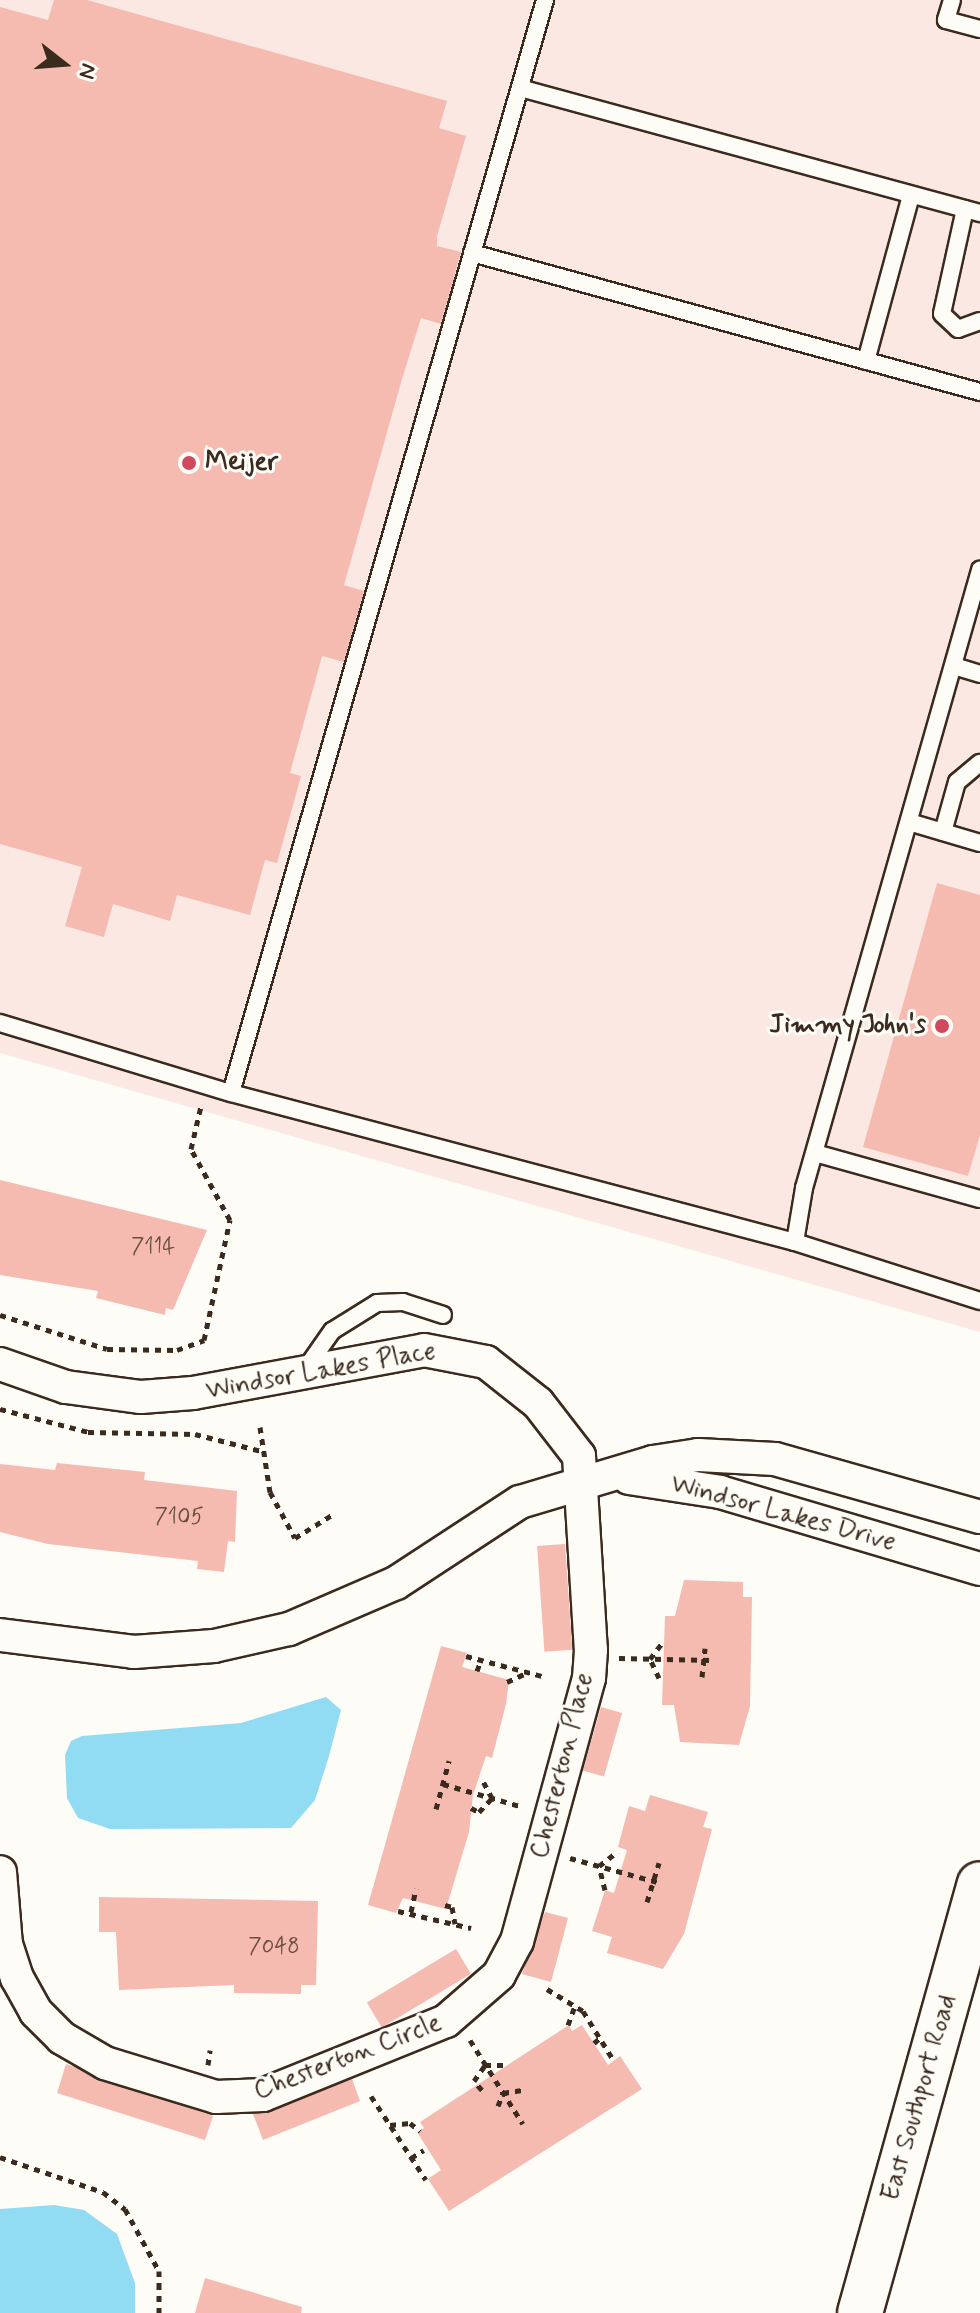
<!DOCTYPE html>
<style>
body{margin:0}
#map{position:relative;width:980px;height:2313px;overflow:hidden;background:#fdfcf7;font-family:Mynerve,sans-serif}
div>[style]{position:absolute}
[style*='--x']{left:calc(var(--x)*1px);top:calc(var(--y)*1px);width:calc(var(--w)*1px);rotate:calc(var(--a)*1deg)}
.built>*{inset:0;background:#fbe8e2}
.water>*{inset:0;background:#91dcf2}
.building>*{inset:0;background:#f5bab0;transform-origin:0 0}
.path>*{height:5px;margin-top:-2.5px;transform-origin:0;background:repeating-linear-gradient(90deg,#3b2a1e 0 6px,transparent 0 12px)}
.roads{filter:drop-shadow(2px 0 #3b2a1e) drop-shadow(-2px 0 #3b2a1e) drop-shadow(0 2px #3b2a1e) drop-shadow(0 -2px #3b2a1e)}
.service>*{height:16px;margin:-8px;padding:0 8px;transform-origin:8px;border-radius:8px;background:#fdfcf7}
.minor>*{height:32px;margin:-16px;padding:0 16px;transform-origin:16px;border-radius:16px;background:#fdfcf7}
.secondary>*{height:44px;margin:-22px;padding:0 22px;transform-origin:22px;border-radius:22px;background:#fdfcf7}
.dots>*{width:22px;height:22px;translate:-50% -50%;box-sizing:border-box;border:4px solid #fdfcf7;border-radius:50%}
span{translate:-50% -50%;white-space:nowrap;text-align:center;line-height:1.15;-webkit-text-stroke:6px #fdfcf7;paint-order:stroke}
.number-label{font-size:22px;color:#6a4e42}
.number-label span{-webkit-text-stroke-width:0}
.poi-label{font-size:26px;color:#3b2a1e;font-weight:700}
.left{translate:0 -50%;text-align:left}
.right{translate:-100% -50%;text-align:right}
.street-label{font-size:26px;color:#3b2a1e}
.north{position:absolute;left:24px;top:24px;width:80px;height:80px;-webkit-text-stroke:6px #fdfcf7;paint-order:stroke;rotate:107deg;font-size:22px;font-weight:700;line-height:32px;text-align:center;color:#3b2a1e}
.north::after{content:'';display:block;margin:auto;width:28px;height:36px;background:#3b2a1e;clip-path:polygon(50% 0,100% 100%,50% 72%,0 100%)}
</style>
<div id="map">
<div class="built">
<div style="clip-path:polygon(0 0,980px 0,980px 1332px,0 1053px)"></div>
</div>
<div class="water">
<div style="clip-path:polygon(326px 1697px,341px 1710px,329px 1756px,315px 1800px,291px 1828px,110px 1829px,78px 1818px,67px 1798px,65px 1755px,71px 1741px,82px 1736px,241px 1723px)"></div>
<div style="clip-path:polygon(54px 2205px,84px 2210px,117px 2234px,135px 2283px,135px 2313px,0 2313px,0 2209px)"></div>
</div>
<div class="building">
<div style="clip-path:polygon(54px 0,87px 0,447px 101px,439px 128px,466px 136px,437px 236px,437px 246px,461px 252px,441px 324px,421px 318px,402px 379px,344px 585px,364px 591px,344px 662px,322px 656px,290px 773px,301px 776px,277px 863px,265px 860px,250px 915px,177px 895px,170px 921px,113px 904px,104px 937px,65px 926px,82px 867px,0 844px,0 7px,48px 20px)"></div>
<div style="clip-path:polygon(937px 883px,980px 895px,980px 1135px,968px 1176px,863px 1147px)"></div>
<div style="clip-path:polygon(0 1180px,207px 1230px,173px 1310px,166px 1308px,165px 1315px,96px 1298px,98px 1291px,0 1275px)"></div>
<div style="clip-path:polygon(57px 1463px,145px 1472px,144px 1480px,237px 1491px,235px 1542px,228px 1541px,224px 1572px,197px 1569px,198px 1561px,48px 1544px,0 1532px,0 1464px,55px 1470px)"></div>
<div style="left:565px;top:1544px;width:106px;height:28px;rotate:86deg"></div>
<div style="clip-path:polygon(684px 1580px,743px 1582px,743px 1597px,752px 1597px,750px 1706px,739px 1745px,680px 1742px,674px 1705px,662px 1705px,665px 1616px,675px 1616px)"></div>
<div style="clip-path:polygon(441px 1646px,467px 1653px,462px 1667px,509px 1680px,506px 1704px,492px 1758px,486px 1756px,473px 1795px,469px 1832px,446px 1909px,403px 1898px,396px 1913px,368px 1905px)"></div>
<div style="left:601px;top:1707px;width:22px;height:66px;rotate:16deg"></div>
<div style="clip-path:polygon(650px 1795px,708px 1812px,703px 1827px,712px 1829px,684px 1934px,663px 1969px,607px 1953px,612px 1937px,592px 1931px,605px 1890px,614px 1893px,627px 1850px,618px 1847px,629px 1806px,645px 1811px)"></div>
<div style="clip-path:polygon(99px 1897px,318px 1901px,316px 1985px,301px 1985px,301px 1994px,234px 1993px,234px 1985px,119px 1990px,116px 1932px,99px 1932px)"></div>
<div style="clip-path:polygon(545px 1912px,568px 1918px,551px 1982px,522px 1974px)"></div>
<div style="left:456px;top:1949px;width:29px;height:104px;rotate:59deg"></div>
<div style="clip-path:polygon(569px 2025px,572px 2031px,582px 2025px,608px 2065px,620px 2056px,642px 2089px,449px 2211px,428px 2179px,441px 2170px,417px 2132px,424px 2128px,420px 2122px)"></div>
<div style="clip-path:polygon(66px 2064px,213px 2116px,205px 2140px,57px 2093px)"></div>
<div style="clip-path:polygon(352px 2079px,360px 2101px,263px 2140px,253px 2114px)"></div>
<div style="clip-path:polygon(205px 2278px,302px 2307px,301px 2313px,195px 2313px)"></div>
</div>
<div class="path">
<div style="--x:0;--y:1315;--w:112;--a:17.6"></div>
<div style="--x:107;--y:1349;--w:70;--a:0.8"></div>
<div style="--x:177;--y:1350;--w:29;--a:-20"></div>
<div style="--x:204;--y:1340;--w:123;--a:-77.8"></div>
<div style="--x:230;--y:1220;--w:81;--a:-118.8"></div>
<div style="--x:191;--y:1149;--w:44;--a:-76.9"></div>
<div style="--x:0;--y:1409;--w:91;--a:14.6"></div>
<div style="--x:88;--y:1432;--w:107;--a:1.1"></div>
<div style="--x:195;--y:1434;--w:68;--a:14.4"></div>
<div style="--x:260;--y:1427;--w:66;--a:81.3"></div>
<div style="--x:270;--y:1492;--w:52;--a:61.5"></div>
<div style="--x:295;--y:1538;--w:47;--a:-32"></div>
<div style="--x:466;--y:1656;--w:79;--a:14.7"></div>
<div style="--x:619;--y:1658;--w:91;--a:1.3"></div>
<div style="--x:477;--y:1671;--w:12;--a:-70"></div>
<div style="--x:702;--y:1677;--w:29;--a:-84"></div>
<div style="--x:659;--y:1678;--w:21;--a:-115"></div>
<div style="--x:650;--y:1659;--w:21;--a:-53"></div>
<div style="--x:507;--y:1682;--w:21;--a:-25"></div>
<div style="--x:443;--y:1784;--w:83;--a:16"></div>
<div style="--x:471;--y:1808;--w:9;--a:27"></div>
<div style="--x:479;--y:1812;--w:19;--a:-47"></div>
<div style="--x:492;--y:1798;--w:24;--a:-118"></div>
<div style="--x:436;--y:1809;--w:50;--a:-74.8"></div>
<div style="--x:570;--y:1858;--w:90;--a:15.4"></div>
<div style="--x:605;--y:1890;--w:25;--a:-104"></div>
<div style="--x:599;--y:1866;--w:24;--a:-38"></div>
<div style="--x:647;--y:1902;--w:41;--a:-72.9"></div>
<div style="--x:445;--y:1905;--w:7;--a:16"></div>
<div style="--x:452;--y:1907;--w:17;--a:80"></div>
<div style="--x:398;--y:1911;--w:75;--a:13.1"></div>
<div style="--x:411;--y:1912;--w:24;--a:-78"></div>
<div style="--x:547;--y:1989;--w:42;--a:31.4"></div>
<div style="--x:583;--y:2011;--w:59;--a:58.2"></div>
<div style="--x:568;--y:2025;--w:20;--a:-70"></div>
<div style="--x:470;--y:2040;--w:99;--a:57.8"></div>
<div style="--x:594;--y:2043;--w:8;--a:-40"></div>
<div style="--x:208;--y:2065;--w:15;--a:-82"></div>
<div style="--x:482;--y:2090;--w:12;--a:-132"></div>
<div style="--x:474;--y:2081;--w:19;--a:-55"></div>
<div style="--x:485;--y:2065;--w:21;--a:0"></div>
<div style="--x:371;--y:2096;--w:100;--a:56.8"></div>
<div style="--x:498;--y:2106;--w:14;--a:-69"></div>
<div style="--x:503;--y:2093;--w:19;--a:-9"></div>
<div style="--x:390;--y:2125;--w:20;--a:-6"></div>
<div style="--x:410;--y:2123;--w:13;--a:39"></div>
<div style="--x:0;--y:2157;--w:109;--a:18.8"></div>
<div style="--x:103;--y:2192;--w:28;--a:38"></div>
<div style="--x:125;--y:2209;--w:71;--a:61.3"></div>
<div style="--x:159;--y:2271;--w:42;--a:90"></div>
<div style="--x:411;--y:2158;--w:15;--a:-32"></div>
</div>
<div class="roads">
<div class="service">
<div style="--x:545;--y:0;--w:1137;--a:106.03"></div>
<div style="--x:231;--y:1093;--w:583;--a:14.8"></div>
<div style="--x:795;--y:1242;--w:55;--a:-80.5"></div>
<div style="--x:804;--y:1188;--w:643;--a:-74.1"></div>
<div style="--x:952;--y:0;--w:21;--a:107"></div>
<div style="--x:946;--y:20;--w:35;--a:15"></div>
<div style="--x:520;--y:88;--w:477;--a:15.2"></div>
<div style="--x:965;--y:209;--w:107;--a:102.4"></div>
<div style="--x:942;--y:314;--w:22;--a:43"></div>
<div style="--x:958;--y:329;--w:23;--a:-20"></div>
<div style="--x:472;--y:253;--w:527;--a:15.3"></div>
<div style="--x:866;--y:361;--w:172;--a:-74.8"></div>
<div style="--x:954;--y:666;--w:27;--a:17"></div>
<div style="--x:909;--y:822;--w:74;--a:16.5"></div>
<div style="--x:943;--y:832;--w:52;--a:-74.4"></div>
<div style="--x:957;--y:782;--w:30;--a:-40"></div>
<div style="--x:0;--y:1023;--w:241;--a:16.9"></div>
<div style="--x:815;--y:1153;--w:171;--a:15.6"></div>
<div style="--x:795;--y:1242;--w:194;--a:17.7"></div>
<div style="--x:304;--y:1371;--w:49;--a:-55"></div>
<div style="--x:332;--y:1331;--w:53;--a:-31.9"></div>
<div style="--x:377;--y:1303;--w:26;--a:-2"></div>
<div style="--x:403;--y:1302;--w:42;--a:18"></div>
</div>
<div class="minor">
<div style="--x:0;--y:1364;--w:70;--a:19.2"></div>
<div style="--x:66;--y:1387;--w:76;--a:7.6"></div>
<div style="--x:141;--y:1397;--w:52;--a:-4.4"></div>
<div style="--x:193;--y:1393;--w:235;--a:-10.5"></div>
<div style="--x:424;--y:1350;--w:63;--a:11"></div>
<div style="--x:486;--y:1362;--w:66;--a:38.3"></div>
<div style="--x:538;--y:1403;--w:67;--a:52.3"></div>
<div style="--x:579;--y:1456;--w:194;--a:86.5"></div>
<div style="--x:591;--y:1650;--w:28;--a:94"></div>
<div style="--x:589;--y:1678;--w:273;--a:105.3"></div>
<div style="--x:517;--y:1941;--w:38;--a:118"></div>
<div style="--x:499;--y:1975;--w:70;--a:139"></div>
<div style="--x:446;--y:2021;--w:197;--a:158"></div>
<div style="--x:263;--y:2095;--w:47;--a:177.6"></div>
<div style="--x:216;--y:2097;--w:116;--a:-163"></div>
<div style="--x:105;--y:2063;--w:50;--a:-149.8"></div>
<div style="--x:62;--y:2038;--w:37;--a:-135"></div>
<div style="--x:36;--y:2012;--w:39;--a:-119"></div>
<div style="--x:17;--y:1978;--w:35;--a:-108"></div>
<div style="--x:6;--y:1945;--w:73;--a:-94.7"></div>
<div style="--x:629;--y:1478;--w:92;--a:8.7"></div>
<div style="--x:720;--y:1492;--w:271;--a:16.5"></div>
<div style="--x:0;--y:1635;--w:135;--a:7.2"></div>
<div style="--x:134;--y:1652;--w:80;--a:-4.3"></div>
<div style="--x:214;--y:1646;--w:77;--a:-12.8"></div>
<div style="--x:289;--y:1629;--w:116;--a:-23.3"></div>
<div style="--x:396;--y:1583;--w:148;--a:-33.2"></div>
<div style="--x:520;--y:1502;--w:139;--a:-16.7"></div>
<div style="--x:653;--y:1462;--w:46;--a:-8.8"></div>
<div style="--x:698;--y:1455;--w:77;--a:3"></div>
<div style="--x:775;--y:1459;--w:213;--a:15.8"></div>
</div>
<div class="secondary">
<div style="--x:860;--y:2313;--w:445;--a:-74.4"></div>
</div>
</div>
<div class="dots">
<div style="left:189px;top:463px;background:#d1495b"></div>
<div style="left:942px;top:1026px;background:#d1495b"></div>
</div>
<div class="number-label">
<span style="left:153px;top:1248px">7114</span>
<span style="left:179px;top:1518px">7105</span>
<span style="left:274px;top:1948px">7048</span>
</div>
<div class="poi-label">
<span class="left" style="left:205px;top:463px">Meijer</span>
<span class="right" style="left:926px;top:1026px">Jimmy John's</span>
</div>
<div class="street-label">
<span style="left:321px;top:1372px;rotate:-10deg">Windsor Lakes Place</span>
<span style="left:783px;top:1514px;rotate:15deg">Windsor Lakes Drive</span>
<span style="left:563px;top:1766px;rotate:-76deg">Chesterton Place</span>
<span style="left:348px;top:2058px;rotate:-21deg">Chesterton Circle</span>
<span style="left:920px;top:2098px;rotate:-74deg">East Southport Road</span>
</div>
<div class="north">N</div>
</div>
